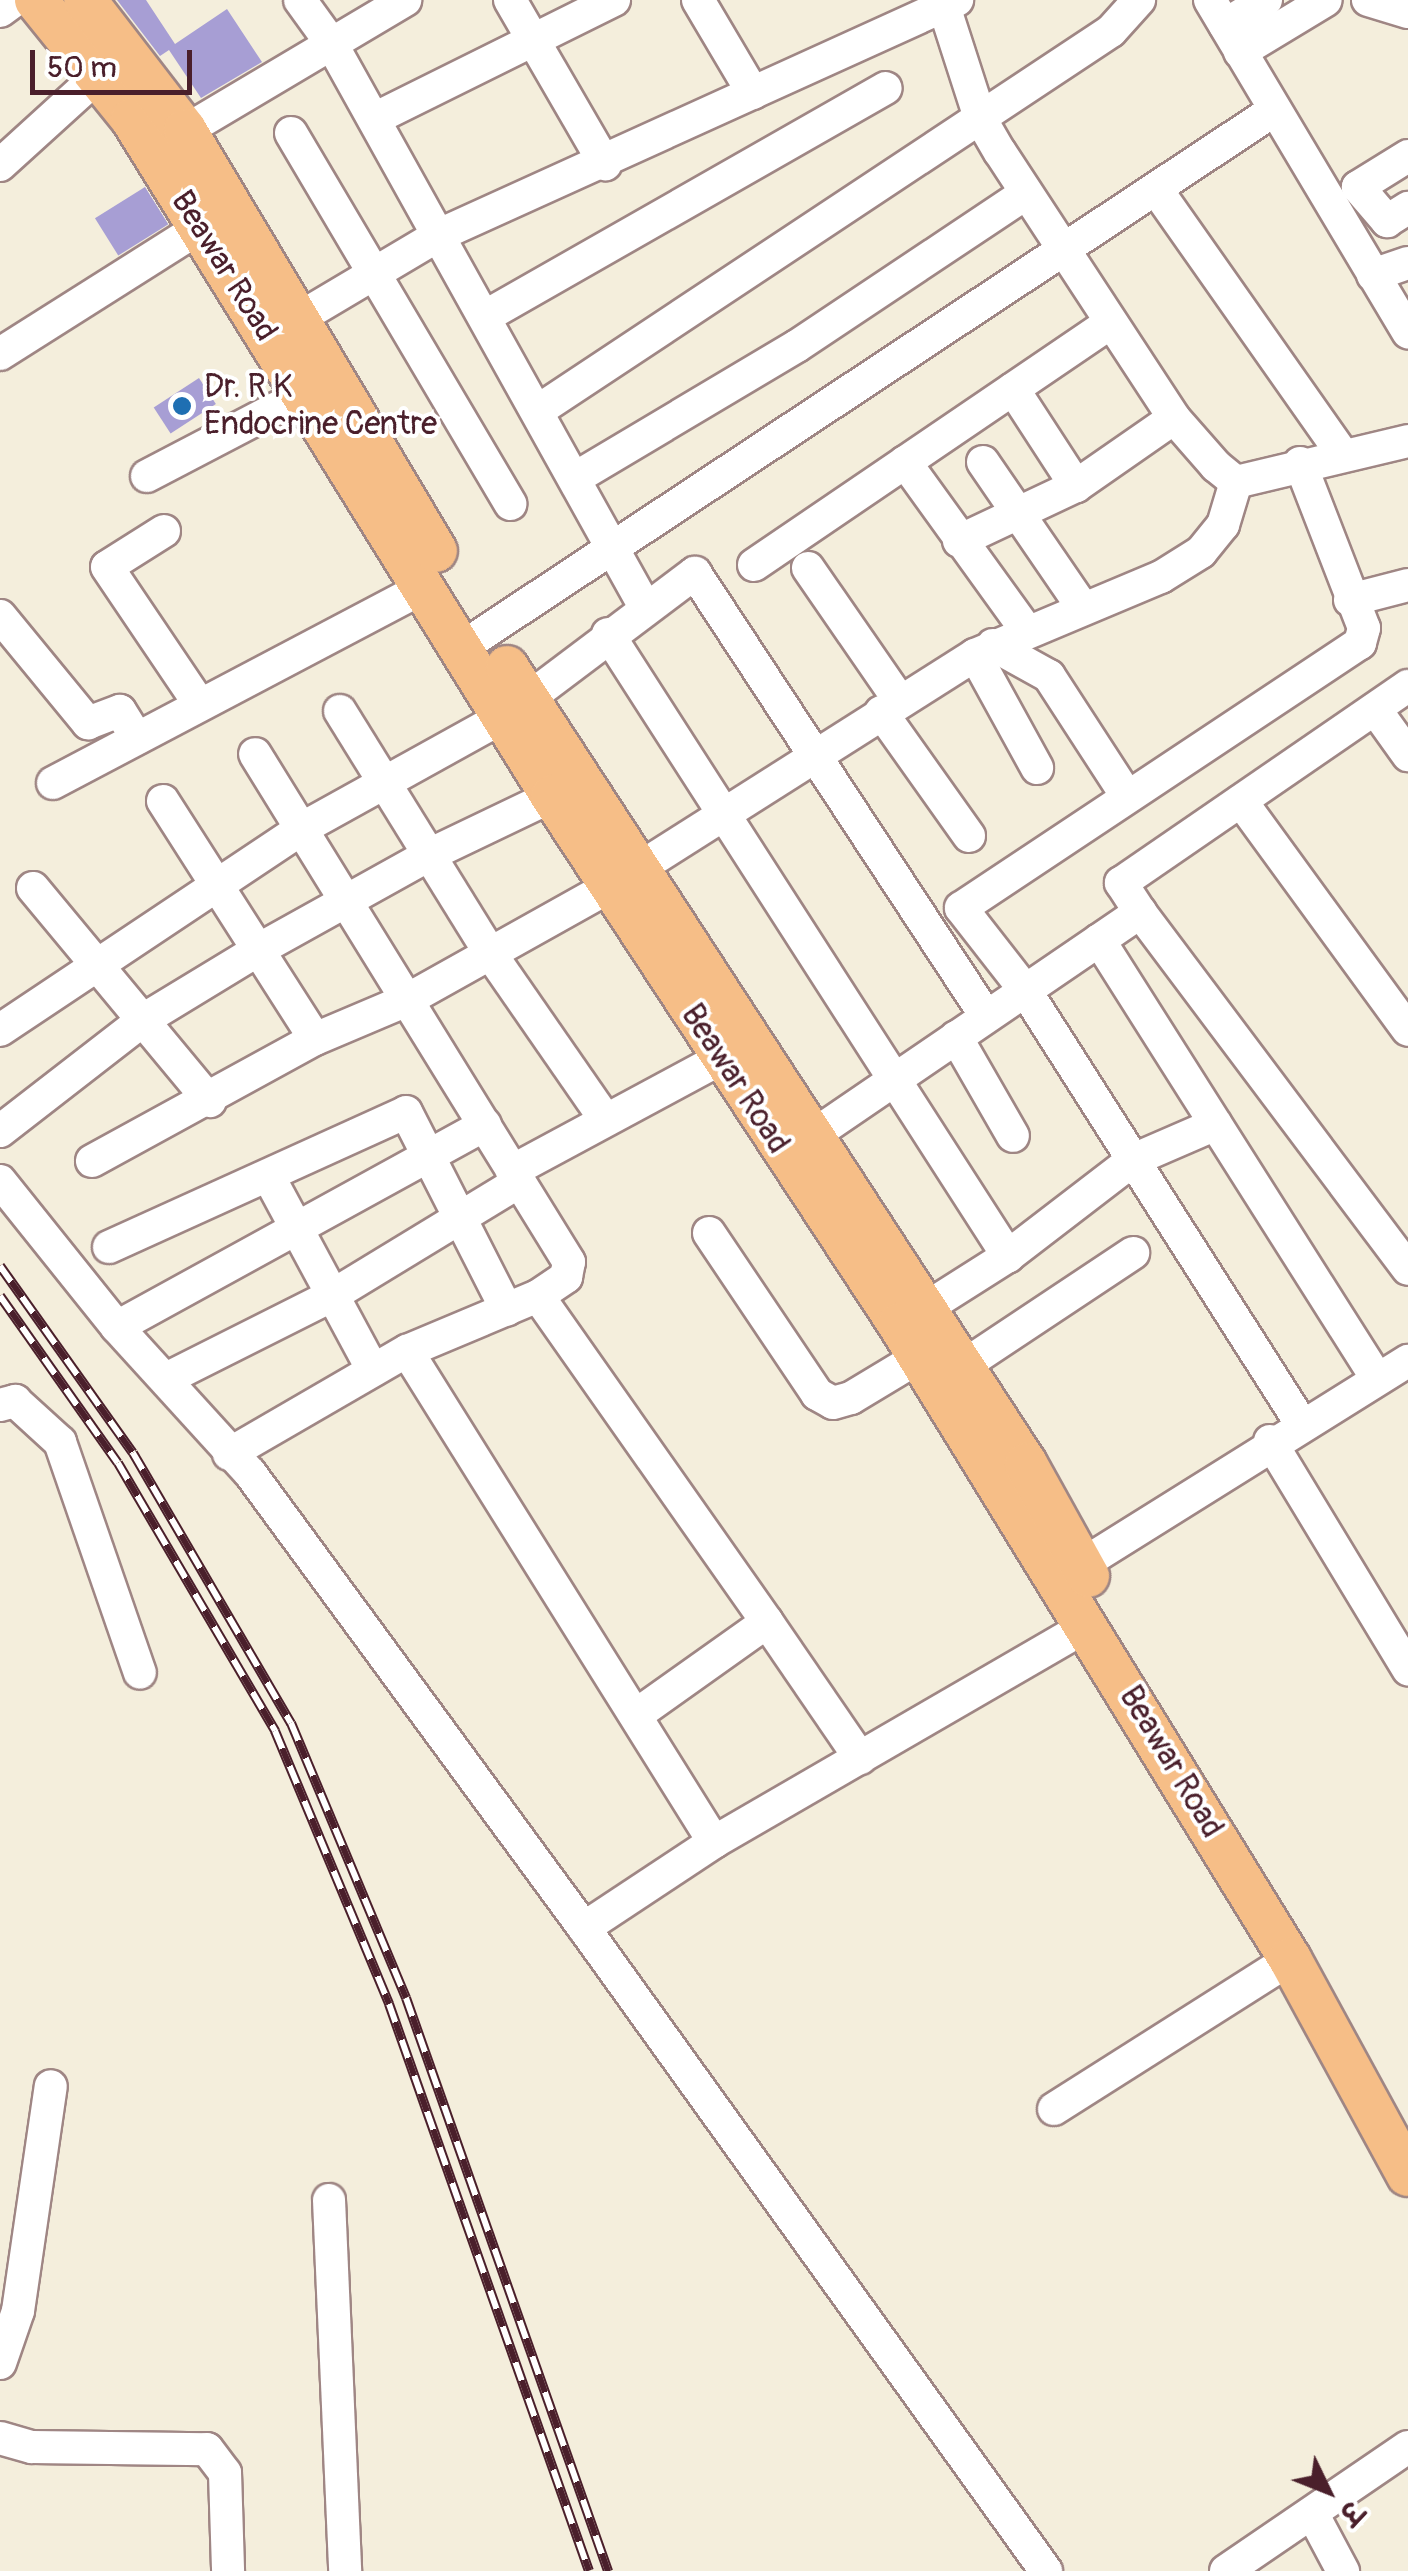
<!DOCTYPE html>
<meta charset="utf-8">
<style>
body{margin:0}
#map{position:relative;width:1408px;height:2571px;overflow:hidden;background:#f4eedc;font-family:Pangolin,"Playpen Sans Deva",sans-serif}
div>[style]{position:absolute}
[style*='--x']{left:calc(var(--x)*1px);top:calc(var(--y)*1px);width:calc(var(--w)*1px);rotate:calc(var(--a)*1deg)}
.building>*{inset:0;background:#a79ed4;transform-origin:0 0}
.roads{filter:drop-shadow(2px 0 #9f8684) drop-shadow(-2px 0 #9f8684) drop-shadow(0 2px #9f8684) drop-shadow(0 -2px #9f8684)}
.minor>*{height:32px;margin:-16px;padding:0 16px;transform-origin:16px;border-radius:16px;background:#fff}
.major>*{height:42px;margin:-21px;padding:0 21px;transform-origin:21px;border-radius:21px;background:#f6be87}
.rail>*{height:10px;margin-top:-5px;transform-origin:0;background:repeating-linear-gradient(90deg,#fff 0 19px,#4a1f2b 0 38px);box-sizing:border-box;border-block:2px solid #4a1f2b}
.dots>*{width:28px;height:28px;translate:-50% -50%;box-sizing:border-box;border:5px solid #fff;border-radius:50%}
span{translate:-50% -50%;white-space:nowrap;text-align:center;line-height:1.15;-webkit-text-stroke:8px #fff;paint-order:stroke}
.street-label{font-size:32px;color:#4a1f2b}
.poi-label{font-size:32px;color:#4a1f2b}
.left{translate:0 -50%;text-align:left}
.north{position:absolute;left:1278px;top:2441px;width:100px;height:100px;-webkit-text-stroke:8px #fff;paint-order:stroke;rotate:133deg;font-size:28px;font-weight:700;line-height:40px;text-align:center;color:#4a1f2b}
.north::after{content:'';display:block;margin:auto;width:35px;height:45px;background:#4a1f2b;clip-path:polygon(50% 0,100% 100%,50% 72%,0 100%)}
.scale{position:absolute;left:30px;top:50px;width:162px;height:45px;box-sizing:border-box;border:5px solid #4a1f2b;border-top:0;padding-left:12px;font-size:30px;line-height:35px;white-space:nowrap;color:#4a1f2b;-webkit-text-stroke:8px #fff;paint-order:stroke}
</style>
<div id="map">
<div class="building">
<div style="clip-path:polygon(117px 0,146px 0,175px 44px,227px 9px,262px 62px,201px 98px,169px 50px,160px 56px)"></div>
<div style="left:145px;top:187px;width:44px;height:59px;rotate:58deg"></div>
<div style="left:199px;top:378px;width:31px;height:54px;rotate:57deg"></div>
</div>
<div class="roads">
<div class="minor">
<div style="--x:300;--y:0;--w:53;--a:54.2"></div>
<div style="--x:331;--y:43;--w:646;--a:60.89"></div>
<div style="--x:510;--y:0;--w:190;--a:59.9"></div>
<div style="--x:698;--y:0;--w:108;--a:59.4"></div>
<div style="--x:942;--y:0;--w:124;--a:72.1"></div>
<div style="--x:980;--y:118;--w:39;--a:60"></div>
<div style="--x:1000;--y:152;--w:318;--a:56.8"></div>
<div style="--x:1174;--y:418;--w:64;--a:48.8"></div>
<div style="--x:1216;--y:466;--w:26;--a:39"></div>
<div style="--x:1236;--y:482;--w:177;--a:-13.4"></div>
<div style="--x:1210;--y:0;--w:387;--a:59.2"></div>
<div style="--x:1368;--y:0;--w:42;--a:16.7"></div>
<div style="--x:0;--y:11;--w:19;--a:-36"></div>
<div style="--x:1225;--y:25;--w:48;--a:-31.4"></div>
<div style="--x:1240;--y:52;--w:100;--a:-31.2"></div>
<div style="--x:374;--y:119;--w:268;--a:-26.4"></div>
<div style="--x:291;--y:133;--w:431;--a:59.4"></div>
<div style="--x:168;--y:141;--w:276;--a:-30.7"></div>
<div style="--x:1408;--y:156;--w:59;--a:148.2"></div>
<div style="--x:1358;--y:187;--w:45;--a:49.5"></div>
<div style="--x:1387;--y:221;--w:25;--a:-32"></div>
<div style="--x:0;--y:165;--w:137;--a:-42.3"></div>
<div style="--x:1156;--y:189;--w:325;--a:54.9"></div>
<div style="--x:1373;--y:275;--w:37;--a:-19"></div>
<div style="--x:486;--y:316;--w:460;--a:-29.7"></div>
<div style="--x:279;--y:330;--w:186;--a:-30.7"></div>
<div style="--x:439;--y:235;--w:569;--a:-24.4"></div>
<div style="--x:0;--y:354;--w:236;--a:-32.3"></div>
<div style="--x:1013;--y:389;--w:116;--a:57"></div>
<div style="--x:539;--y:410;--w:686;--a:-33.53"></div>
<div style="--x:1111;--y:31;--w:42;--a:-47.9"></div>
<div style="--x:905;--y:462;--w:207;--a:54.2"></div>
<div style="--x:983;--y:462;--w:177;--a:55.6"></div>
<div style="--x:1300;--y:463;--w:177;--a:68.8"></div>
<div style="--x:1364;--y:628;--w:16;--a:105"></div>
<div style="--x:1360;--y:643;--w:479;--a:146.4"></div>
<div style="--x:961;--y:908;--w:104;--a:52"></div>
<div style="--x:1025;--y:990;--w:513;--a:57.49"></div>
<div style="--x:147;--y:476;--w:177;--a:-27.6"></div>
<div style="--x:577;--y:477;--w:256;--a:-30.8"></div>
<div style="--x:797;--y:346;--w:275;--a:-33.7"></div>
<div style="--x:164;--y:531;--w:67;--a:147.7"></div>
<div style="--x:107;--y:567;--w:166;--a:56"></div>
<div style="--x:959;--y:541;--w:129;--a:-25.2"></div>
<div style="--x:1076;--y:486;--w:119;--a:-34.8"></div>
<div style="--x:754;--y:565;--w:430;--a:-34.2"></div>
<div style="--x:808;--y:568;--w:160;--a:55.4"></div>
<div style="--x:1350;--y:600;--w:60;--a:-14.5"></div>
<div style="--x:0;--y:616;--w:139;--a:50.6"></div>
<div style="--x:88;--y:723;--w:34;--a:-21"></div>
<div style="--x:120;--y:711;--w:32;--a:58"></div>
<div style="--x:608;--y:634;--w:740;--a:57.26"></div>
<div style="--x:993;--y:645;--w:64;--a:29"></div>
<div style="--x:1049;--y:676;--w:143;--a:57"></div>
<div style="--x:461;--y:648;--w:974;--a:-33.48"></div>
<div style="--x:975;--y:655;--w:129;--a:61.2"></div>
<div style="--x:1375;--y:709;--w:57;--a:54.3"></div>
<div style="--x:340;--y:711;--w:285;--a:58.2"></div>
<div style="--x:490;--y:953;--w:202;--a:55.3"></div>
<div style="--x:881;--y:712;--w:152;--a:54.6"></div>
<div style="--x:53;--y:783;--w:420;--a:-27.8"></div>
<div style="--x:163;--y:801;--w:282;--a:57.4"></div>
<div style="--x:1241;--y:801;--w:283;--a:53.9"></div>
<div style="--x:33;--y:888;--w:277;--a:50.3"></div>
<div style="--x:1140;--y:912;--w:446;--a:53.1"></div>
<div style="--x:1099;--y:940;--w:517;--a:57.63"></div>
<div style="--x:0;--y:1030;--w:362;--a:-33.7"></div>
<div style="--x:301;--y:829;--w:233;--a:-29"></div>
<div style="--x:505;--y:716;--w:238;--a:-37"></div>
<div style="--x:695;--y:573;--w:530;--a:56.7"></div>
<div style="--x:956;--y:1037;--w:114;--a:60.1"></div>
<div style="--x:0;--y:1131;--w:181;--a:-37.8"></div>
<div style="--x:143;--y:1020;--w:135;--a:-31.3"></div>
<div style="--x:258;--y:950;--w:196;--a:-29.1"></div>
<div style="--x:429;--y:855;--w:136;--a:-25.6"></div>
<div style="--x:796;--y:1147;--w:417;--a:-34.3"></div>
<div style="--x:1140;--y:912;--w:35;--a:-123"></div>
<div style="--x:1121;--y:883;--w:348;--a:-34.5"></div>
<div style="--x:92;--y:1161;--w:254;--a:-28.7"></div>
<div style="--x:315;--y:1039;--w:100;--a:-23"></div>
<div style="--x:407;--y:1000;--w:234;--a:-29.2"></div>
<div style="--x:611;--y:886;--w:431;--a:-32.4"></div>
<div style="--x:975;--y:655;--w:202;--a:-22.8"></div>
<div style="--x:1161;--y:577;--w:47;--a:-32"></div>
<div style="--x:1201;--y:552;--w:35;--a:-51"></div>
<div style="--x:1223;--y:525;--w:45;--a:-73.2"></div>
<div style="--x:512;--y:1171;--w:238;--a:-28.3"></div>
<div style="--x:270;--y:1179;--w:217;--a:61.7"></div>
<div style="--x:0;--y:1181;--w:187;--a:51.3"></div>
<div style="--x:117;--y:1327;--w:197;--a:47.7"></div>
<div style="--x:250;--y:1473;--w:564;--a:53.72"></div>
<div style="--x:584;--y:1928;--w:156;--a:-33.5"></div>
<div style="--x:714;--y:1842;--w:432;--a:-30.1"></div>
<div style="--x:709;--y:1233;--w:194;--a:56.1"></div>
<div style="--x:817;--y:1394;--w:18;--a:29"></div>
<div style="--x:833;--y:1403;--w:19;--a:-16"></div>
<div style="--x:851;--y:1398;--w:79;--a:-31.1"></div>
<div style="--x:109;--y:1247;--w:326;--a:-24.4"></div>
<div style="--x:406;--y:1112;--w:222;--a:63"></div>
<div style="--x:538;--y:1296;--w:398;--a:54.9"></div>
<div style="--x:767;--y:1622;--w:157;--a:144.6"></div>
<div style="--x:907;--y:1320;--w:120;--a:-32.4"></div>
<div style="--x:1008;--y:1256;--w:158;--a:-37.5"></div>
<div style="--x:1133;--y:1160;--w:90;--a:-23.4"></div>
<div style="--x:117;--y:1327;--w:420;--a:-28.8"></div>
<div style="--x:407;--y:1351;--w:579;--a:57.98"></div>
<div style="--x:945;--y:1378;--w:226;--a:-33.6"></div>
<div style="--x:166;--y:1379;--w:187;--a:-26.7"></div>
<div style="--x:333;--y:1295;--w:218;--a:-31.3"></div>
<div style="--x:0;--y:1405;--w:16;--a:-15"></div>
<div style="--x:15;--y:1401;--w:61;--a:42.3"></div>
<div style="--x:60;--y:1442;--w:244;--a:70.9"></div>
<div style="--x:1270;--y:1441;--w:267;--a:58.8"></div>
<div style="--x:229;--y:1454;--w:206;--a:-30.1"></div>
<div style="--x:407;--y:1351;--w:142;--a:-22.8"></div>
<div style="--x:538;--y:1296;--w:34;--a:-34"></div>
<div style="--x:566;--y:1277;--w:15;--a:-79"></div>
<div style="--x:569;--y:1262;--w:597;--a:-121.72"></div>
<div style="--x:1062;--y:1577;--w:408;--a:-32"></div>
<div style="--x:767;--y:1622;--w:165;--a:55.6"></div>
<div style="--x:584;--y:1928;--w:792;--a:54.3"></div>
<div style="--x:1054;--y:2109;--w:280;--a:-32.4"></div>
<div style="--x:329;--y:2200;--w:371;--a:87.5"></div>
<div style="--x:0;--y:2363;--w:55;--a:-70.9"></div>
<div style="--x:18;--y:2311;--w:227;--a:-81.7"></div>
<div style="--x:0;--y:2438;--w:33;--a:16"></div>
<div style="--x:32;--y:2447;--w:175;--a:0.7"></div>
<div style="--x:207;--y:2449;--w:30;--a:53"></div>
<div style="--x:225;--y:2473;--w:98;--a:88.2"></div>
<div style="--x:1312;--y:2513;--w:66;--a:61.9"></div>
<div style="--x:1226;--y:2571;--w:220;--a:-34.3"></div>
</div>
<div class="major">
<div style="--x:36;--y:0;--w:153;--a:51.1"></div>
<div style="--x:132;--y:119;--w:797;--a:58.19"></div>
<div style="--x:552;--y:796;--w:632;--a:56.69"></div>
<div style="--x:899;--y:1324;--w:746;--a:58.38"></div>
<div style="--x:1290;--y:1959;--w:246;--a:61.4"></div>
<div style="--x:85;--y:0;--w:164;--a:52.4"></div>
<div style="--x:185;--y:130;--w:490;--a:59.2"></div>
<div style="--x:507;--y:667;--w:951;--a:56.93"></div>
<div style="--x:1026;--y:1464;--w:128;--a:61"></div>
</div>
</div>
<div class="rail">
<div style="--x:0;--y:1266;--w:229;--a:54.6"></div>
<div style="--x:133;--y:1453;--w:313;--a:59.7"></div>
<div style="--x:291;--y:1723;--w:298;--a:67.3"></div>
<div style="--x:406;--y:1998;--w:608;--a:70.58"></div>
<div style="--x:0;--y:1296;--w:204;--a:54.8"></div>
<div style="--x:118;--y:1463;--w:311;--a:59.6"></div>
<div style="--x:275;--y:1731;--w:296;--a:67.3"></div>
<div style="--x:389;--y:2004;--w:601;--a:70.57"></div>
</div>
<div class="dots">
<div style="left:182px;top:406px;background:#1f6fb2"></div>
</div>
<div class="street-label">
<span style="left:224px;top:266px;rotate:58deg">Beawar Road</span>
<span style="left:735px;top:1079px;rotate:57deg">Beawar Road</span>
<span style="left:1171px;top:1762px;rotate:59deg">Beawar Road</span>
</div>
<div class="poi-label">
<span class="left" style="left:204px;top:406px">Dr. R K<br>Endocrine Centre</span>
</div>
<div class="north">उ</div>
<div class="scale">50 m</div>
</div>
